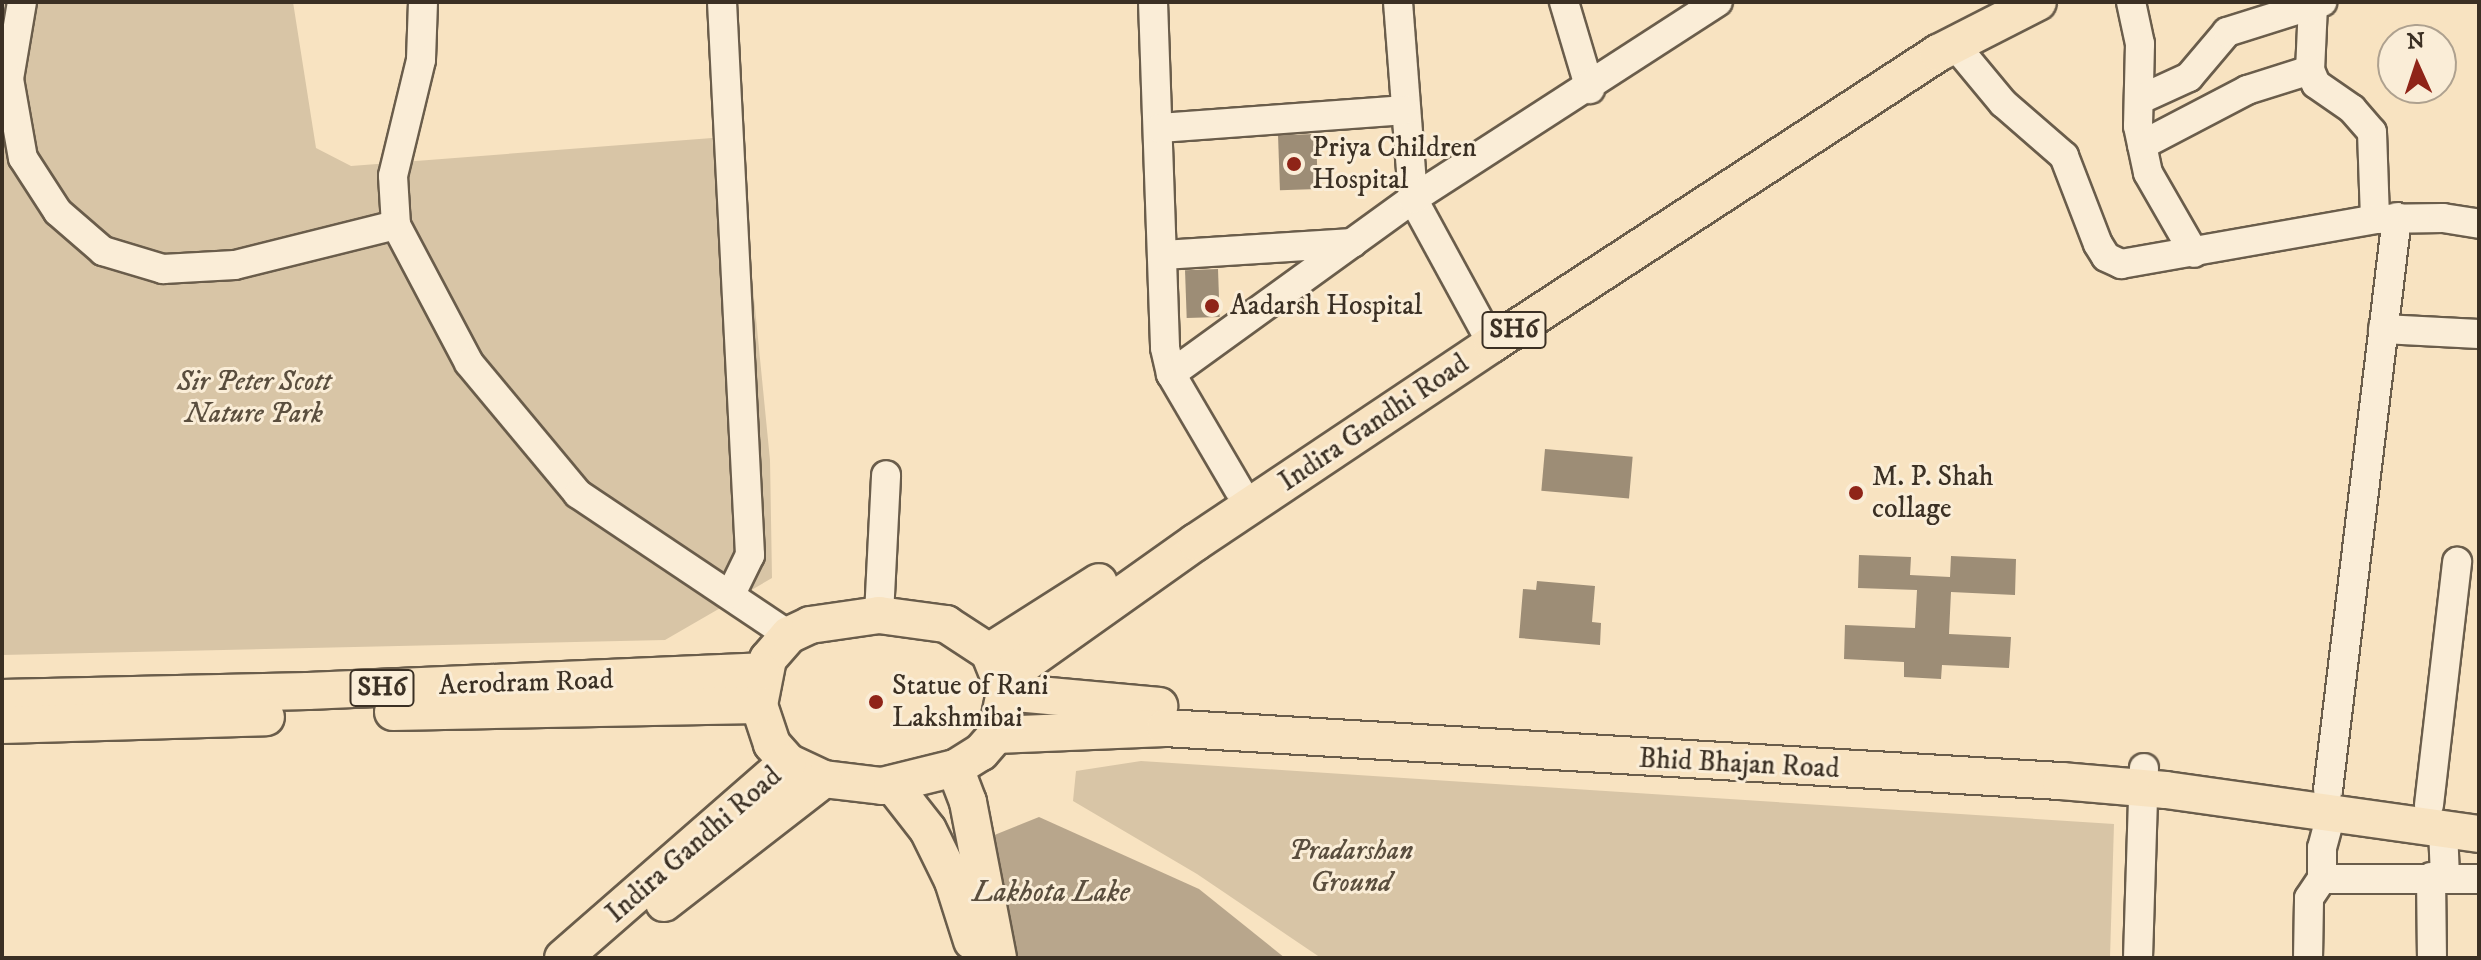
<!DOCTYPE html>
<style>
body{margin:0}
#map{position:relative;width:2481px;height:960px;overflow:hidden;background:#f8e3c1;font-family:"IM FELL DW Pica",serif}
div>[style]{position:absolute}
[style*='--x']{left:calc(var(--x)*1px);top:calc(var(--y)*1px);width:calc(var(--w)*1px);rotate:calc(var(--a)*1deg)}
.green>*{inset:0;background:#d8c5a6}
.water>*{inset:0;background:#b8a68c}
.building>*{inset:0;background:#9d8d76;transform-origin:0 0}
.roads{filter:drop-shadow(2px 0 #6a5d4b) drop-shadow(-2px 0 #6a5d4b) drop-shadow(0 2px #6a5d4b) drop-shadow(0 -2px #6a5d4b)}
.minor>*{height:28px;margin:-14px;padding:0 14px;transform-origin:14px;border-radius:14px;background:#faedd7}
.major>*{height:36px;margin:-18px;padding:0 18px;transform-origin:18px;border-radius:18px;background:#f8e3c1}
.dots>*{width:22px;height:22px;translate:-50% -50%;box-sizing:border-box;border:4px solid #faedd7;border-radius:50%}
span{translate:-50% -50%;white-space:nowrap;text-align:center;line-height:1.15;-webkit-text-stroke:6px #faedd7;paint-order:stroke}
.shield-label span{padding:2px 6px;background:#faedd7;border:2px solid;border-radius:6px;-webkit-text-stroke-width:0}
.shield-label{font-size:26px;color:#3b3024;font-weight:700}
.poi-label{font-size:28px;color:#3b3024}
.left{translate:0 -50%;text-align:left}
.park-label{font-size:28px;color:#5a4e3e;font-style:italic}
.street-label{font-size:28px;color:#3b3024}
.water-label{font-size:30px;color:#5a4e3e;font-style:italic}
.frame{position:absolute;inset:0;border:4px solid #3b3024;pointer-events:none}
.north{position:absolute;left:2377px;top:24px;width:80px;height:80px;box-sizing:border-box;background:#faedd7;border:2px solid #aea18f;border-radius:50%;rotate:357deg;font-size:22px;font-weight:700;line-height:32px;text-align:center;color:#3b3024}
.north::after{content:'';display:block;margin:auto;width:28px;height:36px;background:#8f2418;clip-path:polygon(50% 0,100% 100%,50% 72%,0 100%)}
</style>
<div id="map">
<div class="green">
<div style="clip-path:polygon(2px 2px,293px 2px,316px 148px,351px 166px,738px 136px,770px 460px,772px 578px,665px 640px,2px 655px)"></div>
<div style="clip-path:polygon(1141px 761px,2114px 824px,2110px 958px,1321px 958px,1197px 874px,1073px 801px,1076px 771px)"></div>
</div>
<div class="water">
<div style="clip-path:polygon(1039px 817px,1199px 889px,1285px 958px,1008px 958px,987px 838px)"></div>
</div>
<div class="building">
<div style="left:1316px;top:134px;width:55px;height:38px;rotate:88deg"></div>
<div style="left:1218px;top:269px;width:48px;height:33px;rotate:88deg"></div>
<div style="left:1545px;top:449px;width:88px;height:42px;rotate:5deg"></div>
<div style="clip-path:polygon(1859px 555px,1911px 557px,1910px 575px,1950px 577px,1951px 556px,2016px 559px,2015px 595px,1951px 592px,1949px 634px,2011px 637px,2009px 668px,1942px 665px,1941px 679px,1904px 677px,1904px 662px,1844px 659px,1845px 625px,1915px 628px,1917px 590px,1858px 588px)"></div>
<div style="clip-path:polygon(1537px 581px,1595px 586px,1592px 622px,1601px 623px,1600px 645px,1519px 638px,1523px 589px,1536px 590px)"></div>
</div>
<div class="roads">
<div class="minor">
<div style="--x:22;--y:2;--w:78;--a:99.6"></div>
<div style="--x:9;--y:79;--w:80;--a:80"></div>
<div style="--x:23;--y:158;--w:64;--a:57.1"></div>
<div style="--x:58;--y:212;--w:60;--a:40.9"></div>
<div style="--x:103;--y:251;--w:63;--a:16.7"></div>
<div style="--x:163;--y:269;--w:72;--a:-3.2"></div>
<div style="--x:235;--y:265;--w:166;--a:-14"></div>
<div style="--x:423;--y:2;--w:58;--a:92"></div>
<div style="--x:421;--y:60;--w:119;--a:103.6"></div>
<div style="--x:393;--y:176;--w:49;--a:86.5"></div>
<div style="--x:396;--y:225;--w:156;--a:62.1"></div>
<div style="--x:469;--y:363;--w:170;--a:50.2"></div>
<div style="--x:578;--y:494;--w:254;--a:33.8"></div>
<div style="--x:722;--y:2;--w:554;--a:87.1"></div>
<div style="--x:750;--y:555;--w:43;--a:116"></div>
<div style="--x:1153;--y:2;--w:346;--a:88"></div>
<div style="--x:1165;--y:348;--w:27;--a:77"></div>
<div style="--x:1171;--y:374;--w:134;--a:59.6"></div>
<div style="--x:1398;--y:2;--w:198;--a:85.6"></div>
<div style="--x:1413;--y:199;--w:165;--a:61.4"></div>
<div style="--x:1564;--y:2;--w:91;--a:73.4"></div>
<div style="--x:2131;--y:2;--w:43;--a:77.9"></div>
<div style="--x:2140;--y:44;--w:82;--a:91.4"></div>
<div style="--x:2138;--y:126;--w:48;--a:78"></div>
<div style="--x:2148;--y:173;--w:92;--a:60.1"></div>
<div style="--x:2313;--y:5;--w:65;--a:92.6"></div>
<div style="--x:2310;--y:70;--w:15;--a:67"></div>
<div style="--x:2316;--y:84;--w:44;--a:34.8"></div>
<div style="--x:2352;--y:109;--w:30;--a:49"></div>
<div style="--x:2372;--y:132;--w:87;--a:88"></div>
<div style="--x:1954;--y:44;--w:77;--a:50.3"></div>
<div style="--x:2003;--y:103;--w:81;--a:41"></div>
<div style="--x:2064;--y:156;--w:94;--a:68.9"></div>
<div style="--x:2098;--y:244;--w:15;--a:58"></div>
<div style="--x:2106;--y:257;--w:17;--a:25"></div>
<div style="--x:2121;--y:264;--w:258;--a:-10"></div>
<div style="--x:2375;--y:219;--w:68;--a:-0.8"></div>
<div style="--x:2443;--y:218;--w:36;--a:9"></div>
<div style="--x:2141;--y:99;--w:53;--a:-24.6"></div>
<div style="--x:2189;--y:77;--w:59;--a:-49.8"></div>
<div style="--x:2227;--y:32;--w:100;--a:-17.5"></div>
<div style="--x:1160;--y:128;--w:246;--a:-4.2"></div>
<div style="--x:2142;--y:145;--w:119;--a:-27.6"></div>
<div style="--x:2247;--y:90;--w:66;--a:-17.6"></div>
<div style="--x:1163;--y:255;--w:190;--a:-3.6"></div>
<div style="--x:2383;--y:329;--w:96;--a:3"></div>
<div style="--x:1171;--y:374;--w:299;--a:-35.9"></div>
<div style="--x:1413;--y:199;--w:363;--a:-32.9"></div>
<div style="--x:879;--y:615;--w:140;--a:-87.1"></div>
<div style="--x:2328;--y:790;--w:577;--a:-83.13"></div>
<div style="--x:2429;--y:805;--w:245;--a:-83.4"></div>
<div style="--x:2443;--y:828;--w:50;--a:87.7"></div>
<div style="--x:2431;--y:877;--w:81;--a:89.3"></div>
<div style="--x:2322;--y:879;--w:31;--a:-90"></div>
<div style="--x:2322;--y:848;--w:34;--a:-75"></div>
<div style="--x:2138;--y:958;--w:190;--a:-88.2"></div>
<div style="--x:2308;--y:958;--w:60;--a:-89"></div>
<div style="--x:2309;--y:898;--w:23;--a:-56"></div>
<div style="--x:2322;--y:879;--w:157;--a:0"></div>
</div>
<div class="major">
<div style="--x:879;--y:615;--w:68;--a:7.7"></div>
<div style="--x:946;--y:624;--w:51;--a:33.1"></div>
<div style="--x:989;--y:652;--w:43;--a:68.2"></div>
<div style="--x:1005;--y:692;--w:44;--a:101.8"></div>
<div style="--x:996;--y:735;--w:23;--a:131"></div>
<div style="--x:981;--y:752;--w:31;--a:148"></div>
<div style="--x:955;--y:768;--w:75;--a:166.1"></div>
<div style="--x:882;--y:786;--w:58;--a:-173.1"></div>
<div style="--x:824;--y:779;--w:40;--a:-155"></div>
<div style="--x:788;--y:762;--w:24;--a:-132"></div>
<div style="--x:772;--y:744;--w:41;--a:-108.4"></div>
<div style="--x:759;--y:705;--w:47;--a:-78.9"></div>
<div style="--x:768;--y:659;--w:32;--a:-49"></div>
<div style="--x:789;--y:635;--w:23;--a:-25"></div>
<div style="--x:810;--y:625;--w:70;--a:-8.2"></div>
<div style="--x:989;--y:652;--w:130;--a:-32.5"></div>
<div style="--x:1003;--y:679;--w:237;--a:-35.4"></div>
<div style="--x:1196;--y:542;--w:356;--a:-33.8"></div>
<div style="--x:1492;--y:344;--w:533;--a:-33.12"></div>
<div style="--x:1938;--y:53;--w:112;--a:-27"></div>
<div style="--x:1005;--y:692;--w:155;--a:5.2"></div>
<div style="--x:2;--y:698;--w:306;--a:-1.3"></div>
<div style="--x:308;--y:691;--w:454;--a:-2.5"></div>
<div style="--x:393;--y:712;--w:366;--a:-1.1"></div>
<div style="--x:2;--y:725;--w:264;--a:-1.7"></div>
<div style="--x:996;--y:735;--w:169;--a:-2.4"></div>
<div style="--x:1165;--y:728;--w:898;--a:3.39"></div>
<div style="--x:2061;--y:781;--w:105;--a:4.9"></div>
<div style="--x:2166;--y:790;--w:316;--a:8"></div>
<div style="--x:955;--y:768;--w:36;--a:69"></div>
<div style="--x:968;--y:802;--w:159;--a:79.1"></div>
<div style="--x:892;--y:784;--w:58;--a:52"></div>
<div style="--x:928;--y:830;--w:57;--a:63.9"></div>
<div style="--x:953;--y:881;--w:63;--a:72.4"></div>
<div style="--x:664;--y:903;--w:202;--a:-37.8"></div>
<div style="--x:563;--y:958;--w:298;--a:-41.1"></div>
</div>
</div>
<div class="dots">
<div style="left:1294px;top:164px;background:#8f2418"></div>
<div style="left:1212px;top:306px;background:#8f2418"></div>
<div style="left:1856px;top:493px;background:#8f2418"></div>
<div style="left:876px;top:702px;background:#8f2418"></div>
</div>
<div class="shield-label">
<span style="left:1514px;top:330px">SH6</span>
<span style="left:382px;top:688px">SH6</span>
</div>
<div class="poi-label">
<span class="left" style="left:1312px;top:164px">Priya Children<br>Hospital</span>
<span class="left" style="left:1230px;top:306px">Aadarsh Hospital</span>
<span class="left" style="left:1872px;top:493px">M. P. Shah<br>collage</span>
<span class="left" style="left:892px;top:702px">Statue of Rani<br>Lakshmibai</span>
</div>
<div class="park-label">
<span style="left:254px;top:398px">Sir Peter Scott<br>Nature Park</span>
<span style="left:1351px;top:867px">Pradarshan<br>Ground</span>
</div>
<div class="street-label">
<span style="left:1374px;top:423px;rotate:-34deg">Indira Gandhi Road</span>
<span style="left:526px;top:683px;rotate:-2deg">Aerodram Road</span>
<span style="left:1739px;top:764px;rotate:3deg">Bhid Bhajan Road</span>
<span style="left:694px;top:845px;rotate:-41deg">Indira Gandhi Road</span>
</div>
<div class="water-label">
<span style="left:1051px;top:893px">Lakhota Lake</span>
</div>
<div class="frame"></div>
<div class="north">N</div>
</div>
